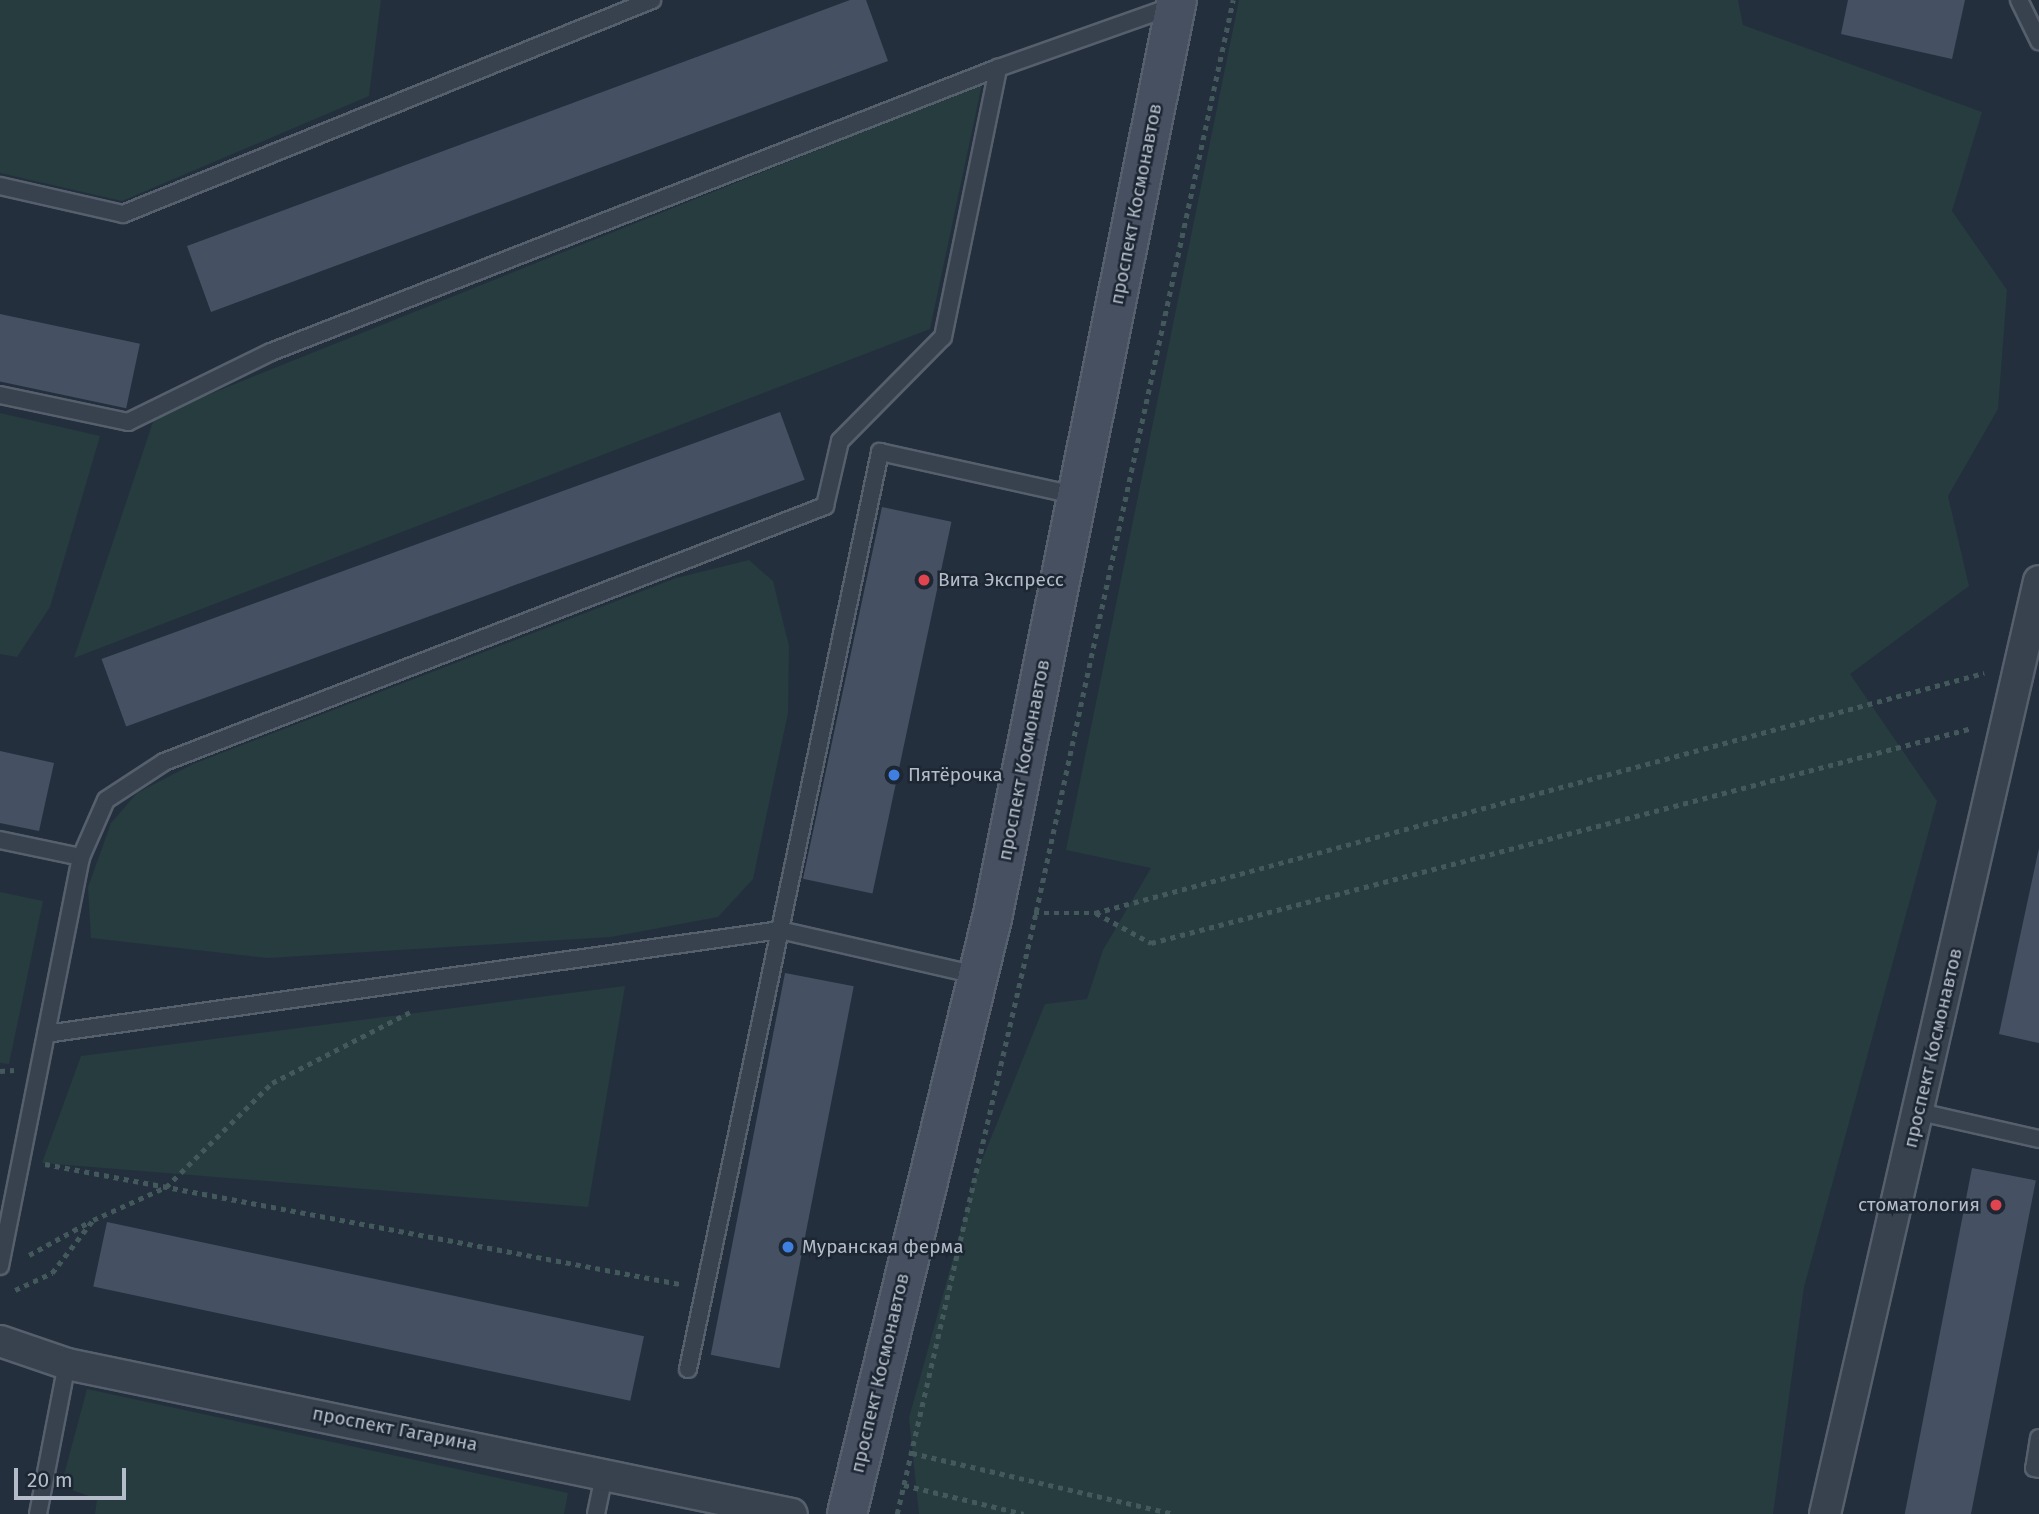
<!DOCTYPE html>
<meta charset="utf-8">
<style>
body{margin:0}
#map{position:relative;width:2039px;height:1514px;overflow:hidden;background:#242f3e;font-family:"Fira Sans",sans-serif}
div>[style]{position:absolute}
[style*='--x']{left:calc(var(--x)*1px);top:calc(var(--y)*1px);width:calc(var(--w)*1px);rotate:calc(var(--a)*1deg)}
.green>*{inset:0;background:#263c3f}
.building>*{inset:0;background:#455162;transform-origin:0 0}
.path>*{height:4.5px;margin-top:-2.25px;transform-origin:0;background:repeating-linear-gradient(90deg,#44595c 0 5px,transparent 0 10px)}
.roads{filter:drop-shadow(2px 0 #565f6c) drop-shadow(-2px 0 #565f6c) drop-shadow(0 2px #565f6c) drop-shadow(0 -2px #565f6c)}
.lane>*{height:16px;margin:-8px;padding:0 8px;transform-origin:8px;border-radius:8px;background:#38414e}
.street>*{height:30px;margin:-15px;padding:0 15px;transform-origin:15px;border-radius:15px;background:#38414e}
.secondary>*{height:38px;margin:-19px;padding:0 19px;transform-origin:19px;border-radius:19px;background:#465061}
.dots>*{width:19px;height:19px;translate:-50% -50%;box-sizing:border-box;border:4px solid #1d2633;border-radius:50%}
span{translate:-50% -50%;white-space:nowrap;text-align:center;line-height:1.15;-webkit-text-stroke:5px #1d2633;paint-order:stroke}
.street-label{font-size:19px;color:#b4bcc9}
.poi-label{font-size:19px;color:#b4bcc9}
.left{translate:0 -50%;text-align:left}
.right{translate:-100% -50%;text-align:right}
.scale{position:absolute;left:14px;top:1468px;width:112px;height:32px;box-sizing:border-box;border:4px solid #b4bcc9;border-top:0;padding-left:9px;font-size:21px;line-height:24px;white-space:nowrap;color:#b4bcc9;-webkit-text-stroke:5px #1d2633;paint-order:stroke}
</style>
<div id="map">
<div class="green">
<div style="clip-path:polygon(0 0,381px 0,369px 96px,122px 201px,0 173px)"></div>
<div style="clip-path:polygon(1239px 0,1738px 0,1743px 25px,1982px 112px,1952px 211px,2007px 290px,1998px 409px,1948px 496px,1969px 586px,1850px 674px,1937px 801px,1804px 1287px,1773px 1514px,919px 1514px,909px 1418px,976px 1175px,1045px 1004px,1087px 999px,1103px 950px,1151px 868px,1066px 850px)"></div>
<div style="clip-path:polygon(982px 84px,930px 329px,74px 658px,155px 416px)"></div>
<div style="clip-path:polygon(0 413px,100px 436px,50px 607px,17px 657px,0 654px)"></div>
<div style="clip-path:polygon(749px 560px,773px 581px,789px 646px,788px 713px,753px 879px,718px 917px,611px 937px,268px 958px,91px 938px,88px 887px,111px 823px,137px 793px,193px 764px,676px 578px)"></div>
<div style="clip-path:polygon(0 892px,43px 901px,9px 1064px,0 1063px)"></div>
<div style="clip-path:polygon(625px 986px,588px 1207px,42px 1163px,81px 1056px)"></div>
<div style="clip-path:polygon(87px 1389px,568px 1493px,564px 1514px,95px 1514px,97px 1499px,61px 1486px)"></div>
</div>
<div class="building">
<div style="clip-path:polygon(850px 0,866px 0,888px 61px,211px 312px,187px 246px)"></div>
<div style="clip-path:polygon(1848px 0,1965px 0,1952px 59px,1841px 34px)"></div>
<div style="left:0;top:314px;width:143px;height:66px;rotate:12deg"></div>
<div style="left:780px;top:412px;width:72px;height:722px;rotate:70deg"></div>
<div style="left:882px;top:507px;width:71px;height:380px;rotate:12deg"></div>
<div style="clip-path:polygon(0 751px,54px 763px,39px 831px,0 823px)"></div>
<div style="clip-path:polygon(2039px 848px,2039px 1043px,1999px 1034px)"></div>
<div style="left:785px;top:973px;width:70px;height:389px;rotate:11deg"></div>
<div style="left:1972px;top:1168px;width:65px;height:353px;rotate:11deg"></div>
<div style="left:107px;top:1222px;width:549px;height:66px;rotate:12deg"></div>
</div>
<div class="path">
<div style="--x:1034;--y:913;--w:61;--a:0"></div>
<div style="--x:1095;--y:913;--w:921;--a:-15.11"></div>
<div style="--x:1096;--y:913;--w:63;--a:28.6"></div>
<div style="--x:1151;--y:943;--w:849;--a:-14.67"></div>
<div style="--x:0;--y:1071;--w:14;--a:-4"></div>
<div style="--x:45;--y:1164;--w:646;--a:10.7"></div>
<div style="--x:29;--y:1255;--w:68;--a:-28.8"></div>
<div style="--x:15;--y:1290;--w:41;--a:-24.7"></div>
<div style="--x:52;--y:1273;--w:67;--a:-52.3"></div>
<div style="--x:93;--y:1220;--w:80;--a:-24.3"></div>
<div style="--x:166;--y:1187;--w:148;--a:-44.5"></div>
<div style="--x:272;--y:1083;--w:155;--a:-27.2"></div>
<div style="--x:912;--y:1453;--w:269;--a:13.1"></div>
<div style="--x:904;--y:1485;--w:123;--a:13.6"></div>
<div style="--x:897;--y:1514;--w:618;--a:-77"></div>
<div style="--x:1036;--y:912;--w:933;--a:-77.81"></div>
</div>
<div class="roads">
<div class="lane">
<div style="--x:2019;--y:0;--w:46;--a:64"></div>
<div style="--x:0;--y:186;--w:126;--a:12.8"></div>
<div style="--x:123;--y:214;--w:571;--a:-22.03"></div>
<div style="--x:0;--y:395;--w:131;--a:11.9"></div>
<div style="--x:128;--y:422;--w:159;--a:-26.1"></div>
<div style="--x:271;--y:352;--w:781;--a:-21.34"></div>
<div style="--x:998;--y:68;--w:186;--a:-19.5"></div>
<div style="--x:0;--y:840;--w:83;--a:11.9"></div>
<div style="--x:46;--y:1034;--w:741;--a:-8.06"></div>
<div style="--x:780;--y:930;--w:201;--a:12.9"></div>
<div style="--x:1920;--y:1112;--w:122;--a:12.8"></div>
<div style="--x:0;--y:1266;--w:417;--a:-78.8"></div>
<div style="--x:81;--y:857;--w:62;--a:-66.3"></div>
<div style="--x:106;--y:800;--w:69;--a:-33.2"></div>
<div style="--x:164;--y:762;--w:709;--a:-21.17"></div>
<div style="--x:825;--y:506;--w:67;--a:-77"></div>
<div style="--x:840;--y:441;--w:146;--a:-45.3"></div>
<div style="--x:943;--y:337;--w:275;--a:-78.4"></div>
<div style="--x:688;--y:1369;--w:937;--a:-78.17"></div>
<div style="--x:880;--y:452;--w:203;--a:12.5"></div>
<div style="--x:2039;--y:1438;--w:30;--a:99"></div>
<div style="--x:2034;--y:1468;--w:5;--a:11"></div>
<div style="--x:38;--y:1514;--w:153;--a:-79.1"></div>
<div style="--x:596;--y:1514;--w:44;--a:-78.2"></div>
</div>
<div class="street">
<div style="--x:0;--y:1341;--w:71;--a:18.9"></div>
<div style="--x:67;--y:1364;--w:740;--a:11.69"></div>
<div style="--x:1825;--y:1514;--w:957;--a:-77.08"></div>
</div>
<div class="secondary">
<div style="--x:847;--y:1514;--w:618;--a:-76.32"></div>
<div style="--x:993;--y:914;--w:932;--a:-78.62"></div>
</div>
</div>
<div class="dots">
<div style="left:924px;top:580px;background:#e0444e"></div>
<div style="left:894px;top:775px;background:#3f7fe0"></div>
<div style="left:1996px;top:1205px;background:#e0444e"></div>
<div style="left:788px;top:1247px;background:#3f7fe0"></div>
</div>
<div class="street-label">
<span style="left:1136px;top:204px;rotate:-79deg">проспект Космонавтов</span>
<span style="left:1024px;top:760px;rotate:-79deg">проспект Космонавтов</span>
<span style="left:1933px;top:1048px;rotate:-77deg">проспект Космонавтов</span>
<span style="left:880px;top:1373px;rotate:-77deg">проспект Космонавтов</span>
<span style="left:395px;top:1429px;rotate:11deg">проспект Гагарина</span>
</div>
<div class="poi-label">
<span class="left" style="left:938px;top:580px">Вита Экспресс</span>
<span class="left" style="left:908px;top:775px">Пятёрочка</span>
<span class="right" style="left:1980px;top:1205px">стоматология</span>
<span class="left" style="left:802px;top:1247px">Муранская ферма</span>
</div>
<div class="scale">20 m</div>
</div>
